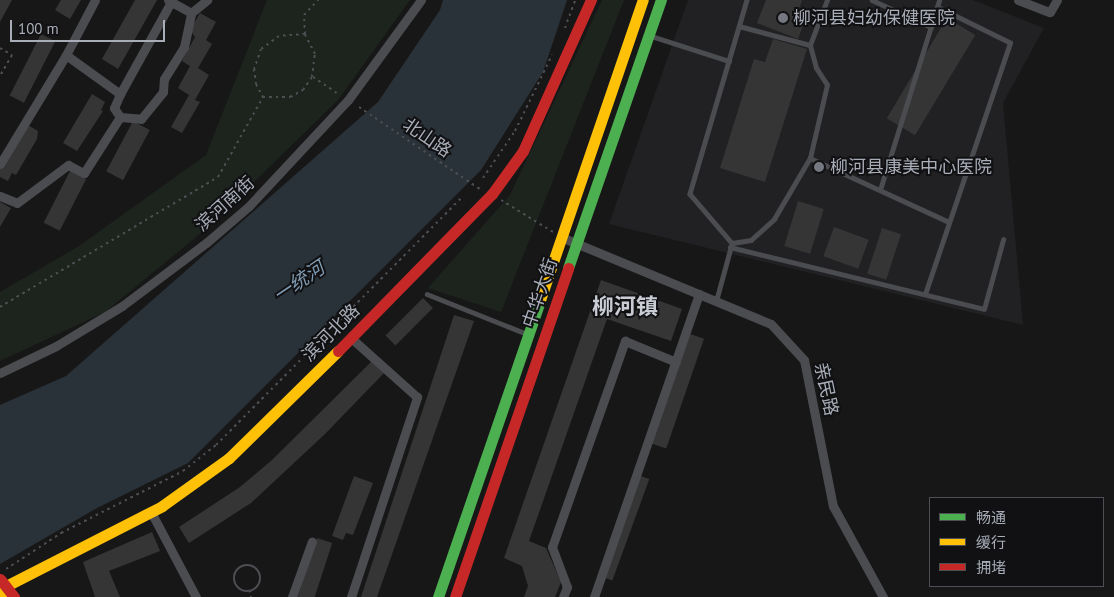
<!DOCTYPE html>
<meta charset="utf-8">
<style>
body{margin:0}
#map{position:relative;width:1114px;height:597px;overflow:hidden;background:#171717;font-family:"PT Sans","Noto Sans SC",sans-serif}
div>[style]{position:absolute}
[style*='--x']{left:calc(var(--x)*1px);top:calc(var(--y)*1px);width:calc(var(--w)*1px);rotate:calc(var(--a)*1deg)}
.built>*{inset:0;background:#212123}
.green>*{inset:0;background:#1d241e}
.water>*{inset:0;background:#2a3239}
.building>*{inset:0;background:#353536;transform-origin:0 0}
.path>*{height:2px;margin-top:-1px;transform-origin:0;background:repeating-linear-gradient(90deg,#4d4e52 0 2.5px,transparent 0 6.5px)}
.path>.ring{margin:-1px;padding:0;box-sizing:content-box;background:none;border:2px solid #4d4e52;border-radius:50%}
.lane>*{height:4.5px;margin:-2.25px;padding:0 2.25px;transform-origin:2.25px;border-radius:2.25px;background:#4b4c50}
.street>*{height:9px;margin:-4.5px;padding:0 4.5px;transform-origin:4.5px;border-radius:4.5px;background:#4b4c50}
.fast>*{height:11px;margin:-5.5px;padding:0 5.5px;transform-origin:5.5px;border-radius:5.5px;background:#4caf50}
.slow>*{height:11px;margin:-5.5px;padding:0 5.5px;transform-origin:5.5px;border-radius:5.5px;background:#ffc107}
.jam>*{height:11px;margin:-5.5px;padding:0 5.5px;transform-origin:5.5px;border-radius:5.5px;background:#c62828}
.path-bridge>*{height:2px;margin-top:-1px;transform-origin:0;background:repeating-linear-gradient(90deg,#4d4e52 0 2.5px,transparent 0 6.5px)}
.dots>*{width:14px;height:14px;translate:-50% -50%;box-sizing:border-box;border:2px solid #111113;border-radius:50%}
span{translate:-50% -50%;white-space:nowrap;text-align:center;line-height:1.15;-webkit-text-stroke:4px #111113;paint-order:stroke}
.poi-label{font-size:18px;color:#a8adb8}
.left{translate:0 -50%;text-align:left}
.street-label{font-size:18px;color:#a8adb8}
.water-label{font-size:19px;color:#7f9bb3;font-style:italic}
.district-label{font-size:22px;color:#c9ccd4;font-weight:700}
.legend{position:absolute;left:929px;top:497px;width:175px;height:90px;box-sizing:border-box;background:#111113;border:1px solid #4d4f55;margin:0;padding:6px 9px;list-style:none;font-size:15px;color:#a8adb8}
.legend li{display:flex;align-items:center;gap:10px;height:25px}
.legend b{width:25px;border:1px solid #4d4f55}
.scale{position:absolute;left:10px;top:20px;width:155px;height:22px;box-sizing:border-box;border:2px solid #a8adb8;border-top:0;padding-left:6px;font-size:15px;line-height:18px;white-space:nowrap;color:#a8adb8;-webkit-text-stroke:4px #111113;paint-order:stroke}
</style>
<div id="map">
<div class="built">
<div style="clip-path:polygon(688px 0,973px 0,1044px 28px,1003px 103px,1023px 325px,609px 224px)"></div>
</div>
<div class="green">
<div style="clip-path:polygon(267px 0,410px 0,338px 100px,207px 228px,105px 312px,0 361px,0 292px,79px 246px,206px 155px)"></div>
<div style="clip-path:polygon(602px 0,624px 0,501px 312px,428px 288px,510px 195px)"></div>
</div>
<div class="water">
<div style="clip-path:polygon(443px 0,567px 0,543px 72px,481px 170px,188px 463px,97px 508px,0 564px,0 405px,66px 376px,378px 102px,440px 10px)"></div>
</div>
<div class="building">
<div style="clip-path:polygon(0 0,12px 0,0 22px)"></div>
<div style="clip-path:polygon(61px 0,81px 0,70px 19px,55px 10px)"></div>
<div style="clip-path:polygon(135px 0,157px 0,118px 69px,102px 59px)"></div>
<div style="clip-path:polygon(766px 0,802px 0,799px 9px,808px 12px,798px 39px,757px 23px)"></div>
<div style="clip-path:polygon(200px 13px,216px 22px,206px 40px,212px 44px,198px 68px,209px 75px,195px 100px,200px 102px,182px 133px,171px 127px,189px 95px,178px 88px,190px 66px,182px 61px,195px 37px,190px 30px)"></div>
<div style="left:947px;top:18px;width:33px;height:117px;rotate:31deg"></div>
<div style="left:41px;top:34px;width:16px;height:69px;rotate:27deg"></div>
<div style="clip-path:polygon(773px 39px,807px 49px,765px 182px,720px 168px,754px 59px,765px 62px)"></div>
<div style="clip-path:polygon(92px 94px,105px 102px,101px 110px,103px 111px,77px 151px,63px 143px)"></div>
<div style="left:133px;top:121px;width:19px;height:57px;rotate:28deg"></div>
<div style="clip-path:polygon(26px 124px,38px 131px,37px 139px,16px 175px,12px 173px,8px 181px,0 177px,0 169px)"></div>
<div style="left:70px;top:171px;width:18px;height:58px;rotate:27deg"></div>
<div style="left:798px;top:201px;width:27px;height:47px;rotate:17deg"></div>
<div style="clip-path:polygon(0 202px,11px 208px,0 227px)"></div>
<div style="left:834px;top:227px;width:37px;height:31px;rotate:20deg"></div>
<div style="left:882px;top:228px;width:20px;height:48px;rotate:18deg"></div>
<div style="clip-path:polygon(601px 280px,682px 309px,671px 341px,607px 319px,529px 541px,546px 548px,561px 582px,555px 597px,524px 597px,528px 586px,522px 566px,504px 558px)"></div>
<div style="left:423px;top:298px;width:14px;height:53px;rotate:45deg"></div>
<div style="clip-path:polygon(454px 315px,474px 321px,377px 597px,361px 597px)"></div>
<div style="left:687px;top:333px;width:18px;height:116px;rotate:19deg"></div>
<div style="clip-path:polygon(372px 361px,385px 372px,325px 434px,251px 503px,189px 543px,179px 527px,240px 487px,272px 460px)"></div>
<div style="left:638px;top:475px;width:12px;height:108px;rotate:20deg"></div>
<div style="clip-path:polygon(354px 476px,373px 483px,353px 535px,346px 533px,343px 540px,332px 536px)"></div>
<div style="clip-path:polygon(152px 532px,160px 551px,109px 571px,120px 597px,95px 597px,83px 562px)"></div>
<div style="left:317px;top:538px;width:16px;height:62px;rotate:18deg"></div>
</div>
<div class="path">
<div style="--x:565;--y:28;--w:30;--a:-70"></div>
<div style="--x:305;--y:34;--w:26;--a:176"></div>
<div style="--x:279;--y:36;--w:22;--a:144"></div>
<div style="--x:261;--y:49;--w:21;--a:109"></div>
<div style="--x:254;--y:69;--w:15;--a:82"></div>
<div style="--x:256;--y:84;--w:15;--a:62"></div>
<div style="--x:263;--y:97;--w:27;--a:0"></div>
<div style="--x:290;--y:97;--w:15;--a:-28"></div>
<div style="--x:303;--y:90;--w:16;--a:-55"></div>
<div style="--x:312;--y:77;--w:23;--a:-83"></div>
<div style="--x:315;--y:54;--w:22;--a:-117"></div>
<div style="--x:305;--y:34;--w:19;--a:-93"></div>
<div style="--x:304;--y:15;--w:21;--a:-47"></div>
<div style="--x:0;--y:48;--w:14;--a:30"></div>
<div style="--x:12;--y:55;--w:24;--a:120"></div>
<div style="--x:313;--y:77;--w:32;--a:34"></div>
<div style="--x:483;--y:178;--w:57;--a:-55.8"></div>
<div style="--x:515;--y:131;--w:85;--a:-64"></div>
<div style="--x:501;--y:200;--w:61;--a:31.6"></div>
<div style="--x:0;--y:307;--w:254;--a:-30.8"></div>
<div style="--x:218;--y:177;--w:92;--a:-60.6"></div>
<div class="ring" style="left:234px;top:565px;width:24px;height:24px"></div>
<div style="--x:6;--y:569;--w:66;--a:-33.2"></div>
<div style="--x:61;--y:533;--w:137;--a:-26.9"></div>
<div style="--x:183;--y:471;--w:42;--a:-38.2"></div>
<div style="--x:216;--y:445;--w:348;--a:-45.2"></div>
<div style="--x:250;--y:590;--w:7;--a:82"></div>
</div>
<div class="lane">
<div style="--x:747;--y:0;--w:202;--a:106.4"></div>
<div style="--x:690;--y:194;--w:65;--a:49.4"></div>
<div style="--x:732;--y:243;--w:19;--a:-9"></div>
<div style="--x:751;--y:240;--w:31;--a:-42"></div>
<div style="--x:774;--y:219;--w:71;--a:-59.5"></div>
<div style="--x:810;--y:158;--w:153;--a:24.7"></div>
<div style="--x:872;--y:0;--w:65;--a:24.6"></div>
<div style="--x:739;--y:26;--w:73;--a:15"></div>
<div style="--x:651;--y:36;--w:82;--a:17.8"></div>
<div style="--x:810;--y:158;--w:75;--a:-76.9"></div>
<div style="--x:827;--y:85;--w:20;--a:-123"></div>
<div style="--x:816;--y:68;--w:24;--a:-105"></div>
<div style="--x:810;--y:45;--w:48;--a:-69.3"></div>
<div style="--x:880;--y:190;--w:199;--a:-72.7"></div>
<div style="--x:730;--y:247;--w:261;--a:13.7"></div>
<div style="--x:984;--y:309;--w:72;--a:-74.6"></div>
<div style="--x:427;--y:294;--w:108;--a:21.8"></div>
<div style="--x:925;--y:294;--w:265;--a:-71.3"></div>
<div style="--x:1010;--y:43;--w:81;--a:-153.7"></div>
<div style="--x:716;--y:301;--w:57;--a:-74.7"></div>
</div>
<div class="street">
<div style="--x:168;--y:0;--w:26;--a:29"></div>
<div style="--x:1018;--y:0;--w:34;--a:21"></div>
<div style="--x:1050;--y:12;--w:14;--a:-60"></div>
<div style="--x:66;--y:55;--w:67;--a:35.8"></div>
<div style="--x:120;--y:94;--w:15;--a:113"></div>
<div style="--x:114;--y:108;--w:11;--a:56"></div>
<div style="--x:120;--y:117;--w:21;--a:5"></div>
<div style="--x:141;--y:119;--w:35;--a:-51"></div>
<div style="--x:163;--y:92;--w:13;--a:-86"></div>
<div style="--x:164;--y:79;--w:38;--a:-58"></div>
<div style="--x:184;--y:47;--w:35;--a:-78"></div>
<div style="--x:191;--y:13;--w:21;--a:-39"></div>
<div style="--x:120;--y:94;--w:105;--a:-61"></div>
<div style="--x:0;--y:164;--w:127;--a:-58.8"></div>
<div style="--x:66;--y:55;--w:62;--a:-62.2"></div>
<div style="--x:0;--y:196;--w:18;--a:22"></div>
<div style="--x:17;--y:203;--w:64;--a:-36.7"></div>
<div style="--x:68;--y:165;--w:18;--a:27"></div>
<div style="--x:84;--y:173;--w:67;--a:-57.3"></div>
<div style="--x:561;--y:237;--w:227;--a:22.5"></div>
<div style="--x:771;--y:324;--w:49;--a:47.5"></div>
<div style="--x:804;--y:360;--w:149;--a:78.8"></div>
<div style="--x:833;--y:506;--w:104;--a:61.2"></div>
<div style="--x:0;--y:373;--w:62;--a:-25.7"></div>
<div style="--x:56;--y:346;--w:77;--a:-31.2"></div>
<div style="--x:122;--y:306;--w:105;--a:-36.9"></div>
<div style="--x:206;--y:243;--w:57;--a:-40.7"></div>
<div style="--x:249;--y:206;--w:145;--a:-47"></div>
<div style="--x:348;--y:100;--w:124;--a:-53.9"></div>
<div style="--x:151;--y:512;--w:96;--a:62.1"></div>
<div style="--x:292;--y:597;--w:59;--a:-70.3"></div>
<div style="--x:351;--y:597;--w:211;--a:-71.7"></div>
<div style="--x:417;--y:397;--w:89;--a:-138.2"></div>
<div style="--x:563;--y:597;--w:11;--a:-68"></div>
<div style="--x:567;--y:587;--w:43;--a:-110.6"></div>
<div style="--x:552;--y:547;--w:219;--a:-70.5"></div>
<div style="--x:625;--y:341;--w:55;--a:22.4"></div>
<div style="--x:594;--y:597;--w:321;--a:-70.9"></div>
</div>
<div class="fast">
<div style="--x:568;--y:268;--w:284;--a:-70.9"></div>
<div style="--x:438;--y:597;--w:314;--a:-71"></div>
</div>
<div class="slow">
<div style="--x:540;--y:300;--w:317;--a:-71.1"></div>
<div style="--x:0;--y:597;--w:13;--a:-61"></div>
<div style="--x:6;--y:586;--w:175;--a:-27.1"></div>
<div style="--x:162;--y:506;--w:82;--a:-35.6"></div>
<div style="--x:229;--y:458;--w:153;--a:-44.5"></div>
</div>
<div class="jam">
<div style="--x:338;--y:351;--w:220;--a:-45.6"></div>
<div style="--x:492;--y:194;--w:53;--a:-54.2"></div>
<div style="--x:523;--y:151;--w:166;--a:-65.8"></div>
<div style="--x:0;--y:579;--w:23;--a:52"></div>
<div style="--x:455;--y:597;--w:348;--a:-71"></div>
</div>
<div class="path-bridge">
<div style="--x:359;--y:107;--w:148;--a:34.2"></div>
</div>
<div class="dots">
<div style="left:783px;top:18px;background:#757880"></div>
<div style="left:819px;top:167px;background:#757880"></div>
</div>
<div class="poi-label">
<span class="left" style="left:793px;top:18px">柳河县妇幼保健医院</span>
<span class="left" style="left:830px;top:167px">柳河县康美中心医院</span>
</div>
<div class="street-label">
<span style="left:427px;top:138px;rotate:34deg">北山路</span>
<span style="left:225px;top:204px;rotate:-42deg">滨河南街</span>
<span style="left:540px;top:293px;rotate:-71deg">中华大街</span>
<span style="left:331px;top:333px;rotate:-45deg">滨河北路</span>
<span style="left:826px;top:389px;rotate:78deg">亲民路</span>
</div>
<div class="water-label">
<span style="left:299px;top:282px;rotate:-34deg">一统河</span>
</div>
<div class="district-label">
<span style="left:625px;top:307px">柳河镇</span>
</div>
<ul class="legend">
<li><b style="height:6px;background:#4caf50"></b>畅通</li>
<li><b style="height:6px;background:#ffc107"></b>缓行</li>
<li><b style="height:6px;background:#c62828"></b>拥堵</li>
</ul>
<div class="scale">100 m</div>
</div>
